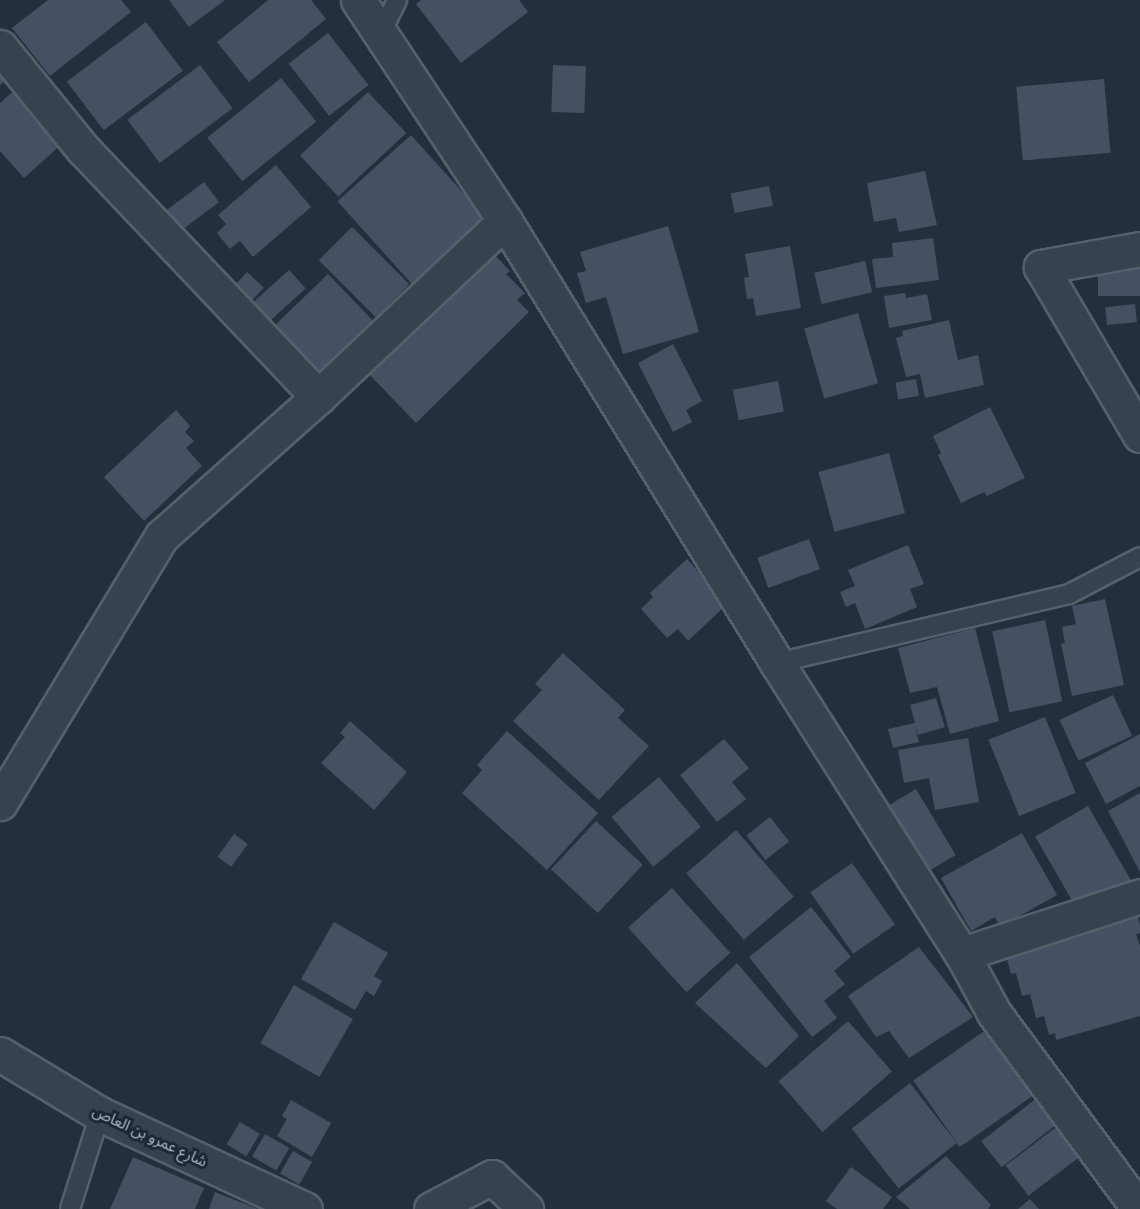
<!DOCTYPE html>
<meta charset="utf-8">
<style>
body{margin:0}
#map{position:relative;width:1140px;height:1209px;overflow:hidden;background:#242f3e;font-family:Poppins,"Noto Sans Arabic",sans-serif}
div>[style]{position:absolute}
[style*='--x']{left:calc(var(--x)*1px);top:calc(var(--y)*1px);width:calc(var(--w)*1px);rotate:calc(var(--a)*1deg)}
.building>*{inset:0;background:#455162;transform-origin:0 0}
.roads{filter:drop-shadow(2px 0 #565f6c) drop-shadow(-2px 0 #565f6c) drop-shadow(0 2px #565f6c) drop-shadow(0 -2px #565f6c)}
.service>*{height:18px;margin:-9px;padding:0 9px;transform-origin:9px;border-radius:9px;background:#38414e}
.minor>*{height:33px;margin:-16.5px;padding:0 16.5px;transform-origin:16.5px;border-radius:16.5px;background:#38414e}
.tertiary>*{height:33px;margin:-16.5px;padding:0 16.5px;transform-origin:16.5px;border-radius:16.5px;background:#38414e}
span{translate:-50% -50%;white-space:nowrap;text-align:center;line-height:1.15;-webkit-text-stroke:6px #1d2633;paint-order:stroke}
.street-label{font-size:15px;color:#b4bcc9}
</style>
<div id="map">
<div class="building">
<div style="clip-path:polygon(48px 0,121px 0,131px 12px,50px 76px,12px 28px)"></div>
<div style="clip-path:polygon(169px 0,225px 0,189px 27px)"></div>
<div style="clip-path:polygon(268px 0,311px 0,326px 19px,249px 82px,217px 42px)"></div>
<div style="clip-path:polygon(421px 0,519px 0,528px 12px,461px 63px,416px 4px)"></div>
<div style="left:146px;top:22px;width:61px;height:99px;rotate:53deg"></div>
<div style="left:328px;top:33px;width:66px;height:50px;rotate:52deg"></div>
<div style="left:200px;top:65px;width:54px;height:91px;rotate:53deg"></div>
<div style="left:553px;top:65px;width:33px;height:47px;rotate:2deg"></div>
<div style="clip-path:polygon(0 66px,10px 77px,0 85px)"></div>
<div style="left:281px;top:78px;width:56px;height:95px;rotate:51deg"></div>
<div style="left:1104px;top:79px;width:74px;height:88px;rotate:85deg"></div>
<div style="clip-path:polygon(18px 87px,66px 140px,24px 178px,0 151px,0 103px)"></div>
<div style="left:368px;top:92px;width:56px;height:93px;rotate:47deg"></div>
<div style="left:411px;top:135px;width:118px;height:99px;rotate:48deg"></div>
<div style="clip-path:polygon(276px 165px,311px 207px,253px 257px,240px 241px,230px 249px,217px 233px,226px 224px,218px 215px)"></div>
<div style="clip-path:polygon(925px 171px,937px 225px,899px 232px,896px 218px,874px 222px,867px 183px)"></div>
<div style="left:204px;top:182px;width:25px;height:47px;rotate:53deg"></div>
<div style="left:769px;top:186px;width:20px;height:39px;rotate:79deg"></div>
<div style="clip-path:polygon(668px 226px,699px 332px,623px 354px,606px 297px,586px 303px,577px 273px,586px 271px,580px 252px)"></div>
<div style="left:352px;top:227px;width:81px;height:47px;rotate:45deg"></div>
<div style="clip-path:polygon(933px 238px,939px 280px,876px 288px,872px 259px,893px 257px,892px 243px)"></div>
<div style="clip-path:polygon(790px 246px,801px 308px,756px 316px,753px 298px,747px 299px,744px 278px,749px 277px,745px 254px)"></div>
<div style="clip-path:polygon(489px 249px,510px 271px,506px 274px,525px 293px,517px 300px,529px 312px,416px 423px,365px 370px)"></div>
<div style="left:865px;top:261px;width:32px;height:52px;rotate:77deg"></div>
<div style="left:1140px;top:261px;width:35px;height:42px;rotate:90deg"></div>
<div style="left:289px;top:270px;width:25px;height:47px;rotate:48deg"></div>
<div style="left:247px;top:272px;width:23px;height:17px;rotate:43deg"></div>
<div style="left:328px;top:274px;width:74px;height:76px;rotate:46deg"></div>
<div style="clip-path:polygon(905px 293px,906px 298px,927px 294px,932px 320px,889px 328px,884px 296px)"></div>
<div style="left:1135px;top:304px;width:18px;height:30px;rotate:84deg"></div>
<div style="left:858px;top:313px;width:73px;height:56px;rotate:74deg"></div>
<div style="clip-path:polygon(949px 320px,958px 360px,978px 355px,984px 385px,925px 398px,920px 374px,906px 377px,896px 338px,903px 336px,902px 331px)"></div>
<div style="clip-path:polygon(673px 344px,702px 401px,686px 410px,692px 422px,673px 432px,638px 363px)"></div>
<div style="left:916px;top:379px;width:17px;height:21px;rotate:80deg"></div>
<div style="left:778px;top:381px;width:31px;height:46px;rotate:79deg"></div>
<div style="clip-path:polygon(990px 407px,1025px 478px,987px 496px,984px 492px,961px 503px,938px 455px,941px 453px,933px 436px)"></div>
<div style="clip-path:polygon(176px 410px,190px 426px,185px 432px,194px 441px,186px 448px,202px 466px,144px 521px,104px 477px)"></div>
<div style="left:889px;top:453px;width:62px;height:73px;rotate:75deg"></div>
<div style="left:809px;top:539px;width:32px;height:55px;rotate:70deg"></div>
<div style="clip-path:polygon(908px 545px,924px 584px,910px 589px,917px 607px,865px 629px,855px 603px,846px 607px,840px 592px,855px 586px,848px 570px)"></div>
<div style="clip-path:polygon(687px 559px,727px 604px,688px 641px,678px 629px,667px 638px,641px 609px,653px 597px,650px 593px)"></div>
<div style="clip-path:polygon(1105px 599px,1124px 685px,1072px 696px,1061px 644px,1065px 643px,1062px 627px,1076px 624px,1072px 606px)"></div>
<div style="left:1045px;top:620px;width:83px;height:54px;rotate:78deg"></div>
<div style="clip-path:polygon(975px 628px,999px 721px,950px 734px,937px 687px,910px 693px,898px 648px)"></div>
<div style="clip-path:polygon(563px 653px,625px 710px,618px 718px,649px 746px,599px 800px,513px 721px,542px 690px,535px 684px)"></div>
<div style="left:1113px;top:695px;width:45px;height:59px;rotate:65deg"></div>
<div style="clip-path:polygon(936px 698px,945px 727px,918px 735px,915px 726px,919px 742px,893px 748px,888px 729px,915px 723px,910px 705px)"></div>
<div style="left:1045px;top:717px;width:82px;height:61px;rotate:68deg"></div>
<div style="clip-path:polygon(350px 721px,407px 772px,374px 810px,321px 763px,345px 737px,340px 733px)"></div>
<div style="clip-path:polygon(507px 731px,598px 813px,547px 870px,462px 793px,482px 770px,477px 765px)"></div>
<div style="clip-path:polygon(1140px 734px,1140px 786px,1106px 804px,1085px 763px)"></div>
<div style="clip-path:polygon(968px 738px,979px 802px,935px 810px,929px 778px,904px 783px,898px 750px)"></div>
<div style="clip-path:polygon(724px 739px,749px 768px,732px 782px,746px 799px,717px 822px,680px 775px)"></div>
<div style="left:659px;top:777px;width:65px;height:62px;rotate:50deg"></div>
<div style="left:916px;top:789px;width:77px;height:40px;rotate:59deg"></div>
<div style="clip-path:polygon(1140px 793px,1140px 872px,1108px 811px)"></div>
<div style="left:1088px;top:806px;width:90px;height:61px;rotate:60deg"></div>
<div style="left:770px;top:817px;width:31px;height:30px;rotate:52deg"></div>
<div style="left:596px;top:821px;width:64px;height:66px;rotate:43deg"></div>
<div style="left:736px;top:830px;width:88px;height:66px;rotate:49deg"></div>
<div style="clip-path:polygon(1022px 833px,1057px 895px,1000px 927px,995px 917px,971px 931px,941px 878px)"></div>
<div style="left:234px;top:834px;width:17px;height:28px;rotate:36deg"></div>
<div style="left:852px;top:863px;width:75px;height:51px;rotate:55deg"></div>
<div style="left:672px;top:888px;width:87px;height:59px;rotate:48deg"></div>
<div style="clip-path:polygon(811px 907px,851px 957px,834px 971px,845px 984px,824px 1001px,837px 1018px,812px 1037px,749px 957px)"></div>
<div style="clip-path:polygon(1135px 908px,1140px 925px,1140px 933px,1136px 934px,1140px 946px,1140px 1016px,1056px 1040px,1055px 1033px,1049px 1035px,1044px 1016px,1036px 1018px,1030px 994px,1022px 996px,1016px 973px,1011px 974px,1003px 945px)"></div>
<div style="clip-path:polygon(334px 922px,388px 953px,374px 976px,382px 981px,374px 996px,366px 991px,355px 1010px,301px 979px)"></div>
<div style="clip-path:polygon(919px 947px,973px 1017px,909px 1058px,889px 1031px,876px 1037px,848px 996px)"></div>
<div style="clip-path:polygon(737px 963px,799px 1036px,766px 1068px,695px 1003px)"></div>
<div style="left:294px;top:985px;width:68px;height:67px;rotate:30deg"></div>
<div style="left:848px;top:1021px;width:67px;height:92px;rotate:49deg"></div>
<div style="left:987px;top:1029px;width:81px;height:90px;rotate:55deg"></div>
<div style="left:910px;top:1083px;width:76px;height:74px;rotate:52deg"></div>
<div style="left:1038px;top:1097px;width:33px;height:72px;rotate:52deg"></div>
<div style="clip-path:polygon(291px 1100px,331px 1123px,312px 1157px,277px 1136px,287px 1119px,282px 1116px)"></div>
<div style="left:240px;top:1122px;width:23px;height:26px;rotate:31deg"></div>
<div style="left:1063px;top:1122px;width:38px;height:72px;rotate:53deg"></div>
<div style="left:265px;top:1134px;width:28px;height:26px;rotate:30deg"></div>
<div style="left:293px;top:1151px;width:22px;height:26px;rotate:30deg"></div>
<div style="clip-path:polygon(946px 1156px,991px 1205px,988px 1209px,910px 1209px,896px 1197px)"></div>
<div style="clip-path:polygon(133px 1157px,204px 1188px,195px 1209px,110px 1209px)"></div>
<div style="clip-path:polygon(851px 1167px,892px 1197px,883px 1209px,837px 1209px,826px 1201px)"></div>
<div style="clip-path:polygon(215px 1192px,258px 1209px,209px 1209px)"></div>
<div style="clip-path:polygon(1030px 1199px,1039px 1209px,1018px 1209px)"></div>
</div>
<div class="roads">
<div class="service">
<div style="--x:381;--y:33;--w:37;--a:-64"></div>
<div style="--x:777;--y:663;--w:300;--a:-13.3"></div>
<div style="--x:1069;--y:594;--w:80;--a:-27.5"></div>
<div style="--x:70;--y:1209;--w:100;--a:-72.5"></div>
</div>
<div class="minor">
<div style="--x:0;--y:47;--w:132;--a:50.9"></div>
<div style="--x:83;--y:149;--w:342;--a:46.5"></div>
<div style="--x:318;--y:397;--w:257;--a:-43.3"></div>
<div style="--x:1140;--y:249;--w:101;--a:169.7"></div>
<div style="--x:1041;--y:267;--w:195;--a:59.5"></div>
<div style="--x:0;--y:803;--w:312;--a:-58.8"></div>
<div style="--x:162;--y:536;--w:209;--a:-41.7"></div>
<div style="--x:962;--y:954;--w:187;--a:-18"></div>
<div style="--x:0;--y:1054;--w:117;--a:31"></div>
<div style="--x:100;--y:1114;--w:226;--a:24.9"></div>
<div style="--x:431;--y:1209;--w:69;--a:-27.7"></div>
<div style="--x:492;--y:1177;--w:47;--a:43.3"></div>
</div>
<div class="tertiary">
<div style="--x:358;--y:0;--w:265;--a:56.4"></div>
<div style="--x:505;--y:221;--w:519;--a:58.39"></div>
<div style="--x:777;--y:663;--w:345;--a:57.6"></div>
<div style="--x:962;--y:954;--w:67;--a:61.5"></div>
<div style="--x:994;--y:1013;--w:244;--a:53.5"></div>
</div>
</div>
<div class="street-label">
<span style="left:150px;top:1136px;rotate:25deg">شارع عمرو بن العاص</span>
</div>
</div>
